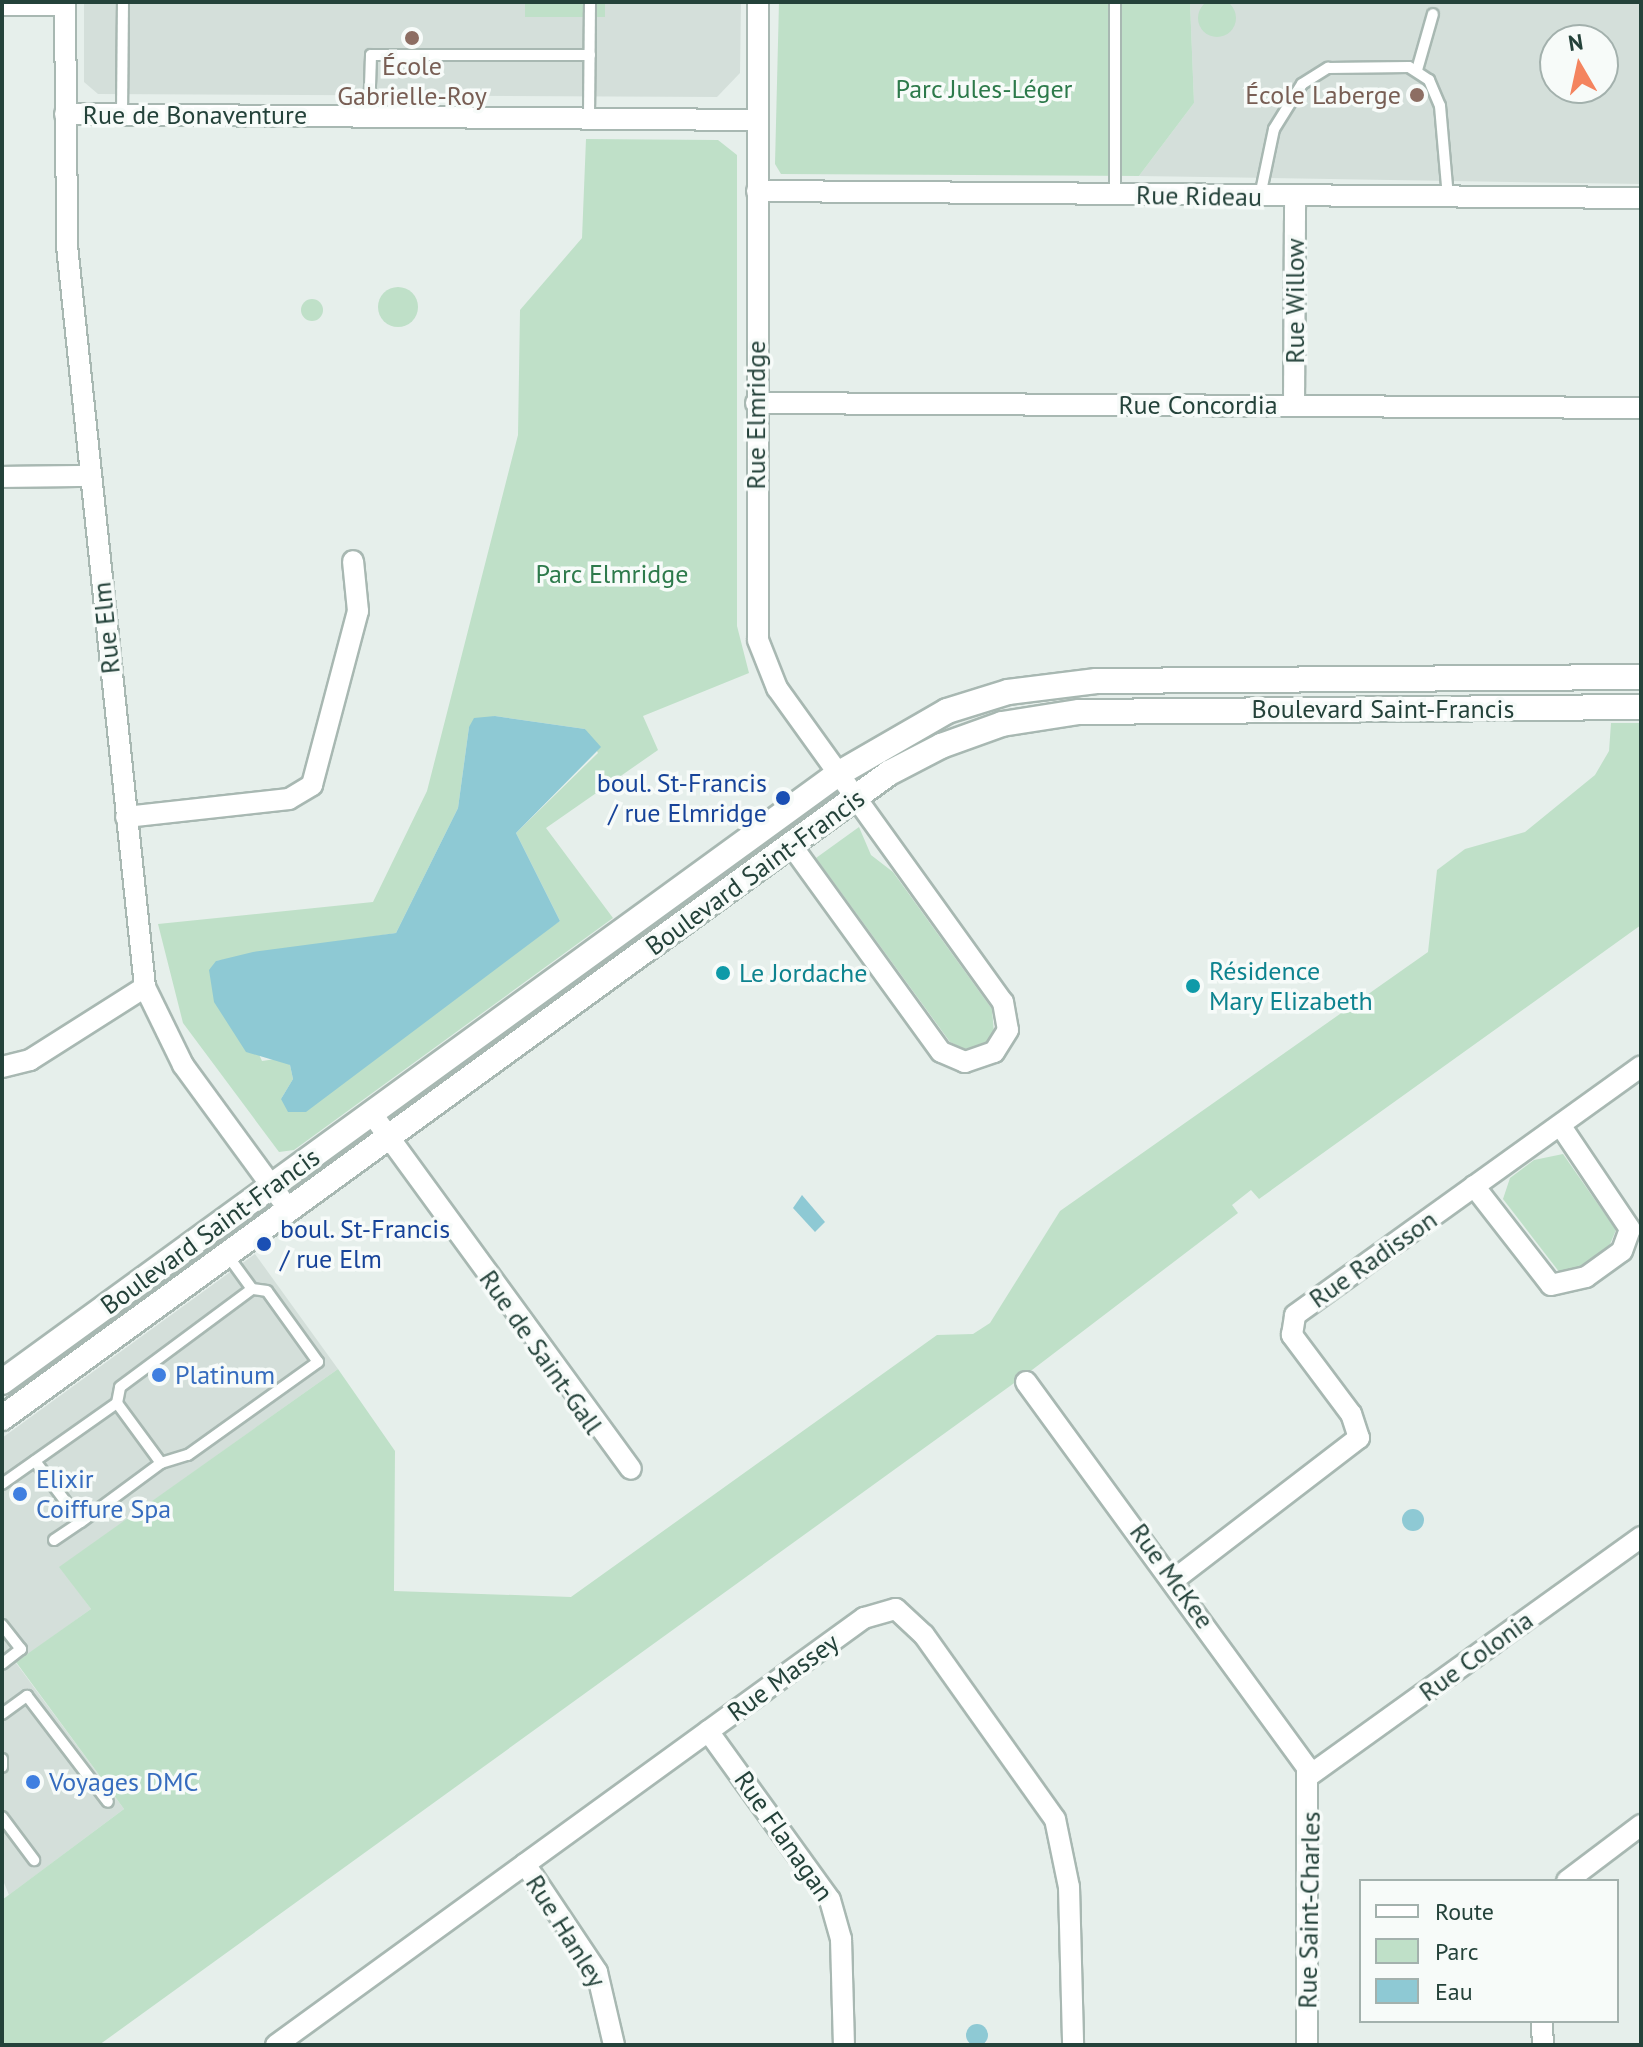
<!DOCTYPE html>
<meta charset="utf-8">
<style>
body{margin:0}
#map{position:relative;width:1643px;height:2047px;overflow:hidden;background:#e6efeb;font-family:"PT Sans",sans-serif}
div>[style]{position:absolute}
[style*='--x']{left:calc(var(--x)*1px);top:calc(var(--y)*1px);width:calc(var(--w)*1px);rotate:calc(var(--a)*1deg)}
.built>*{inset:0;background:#d4dfda}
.green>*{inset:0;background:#bfe0c8;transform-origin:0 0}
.round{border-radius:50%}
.water>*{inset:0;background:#8ec9d4}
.roads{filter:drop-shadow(2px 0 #a8b8b2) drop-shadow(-2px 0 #a8b8b2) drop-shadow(0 2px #a8b8b2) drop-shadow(0 -2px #a8b8b2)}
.service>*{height:10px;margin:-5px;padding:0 5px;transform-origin:5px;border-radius:5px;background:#fff}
.minor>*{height:20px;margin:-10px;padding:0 10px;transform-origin:10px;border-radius:10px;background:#fff}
.tertiary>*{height:24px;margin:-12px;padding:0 12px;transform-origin:12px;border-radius:12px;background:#fff}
.dots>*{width:22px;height:22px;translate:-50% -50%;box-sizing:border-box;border:4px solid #f7fbf9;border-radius:50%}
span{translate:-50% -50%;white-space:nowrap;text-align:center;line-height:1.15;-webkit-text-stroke:7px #f7fbf9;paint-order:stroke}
.education-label{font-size:26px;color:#785e54}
.right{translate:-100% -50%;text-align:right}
.park-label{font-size:26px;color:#2d7a4b}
.street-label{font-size:26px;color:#24423a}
.transit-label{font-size:26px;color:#164399}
.left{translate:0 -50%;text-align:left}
.culture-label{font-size:26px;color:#0d838f}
.shop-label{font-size:26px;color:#366cbe}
.frame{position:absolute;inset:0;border:4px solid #24423a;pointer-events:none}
.legend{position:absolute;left:1359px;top:1879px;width:260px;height:144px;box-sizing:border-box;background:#f7fbf9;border:2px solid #a3b1ad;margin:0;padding:10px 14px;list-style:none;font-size:24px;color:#24423a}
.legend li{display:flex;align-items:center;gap:16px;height:40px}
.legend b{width:40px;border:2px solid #a3b1ad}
.north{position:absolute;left:1539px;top:24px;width:80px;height:80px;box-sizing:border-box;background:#f7fbf9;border:2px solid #a3b1ad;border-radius:50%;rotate:351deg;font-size:22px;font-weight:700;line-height:32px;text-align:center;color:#24423a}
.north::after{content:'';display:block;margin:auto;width:28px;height:36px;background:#f4845f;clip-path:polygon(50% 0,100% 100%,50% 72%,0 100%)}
</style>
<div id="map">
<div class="built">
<div style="clip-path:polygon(84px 2px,741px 2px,740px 73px,717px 97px,98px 94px,84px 82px)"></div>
<div style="clip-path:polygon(evenodd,1190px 2px,1641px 2px,1641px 184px,1139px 176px,1194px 103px,1190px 2px,1555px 40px,1603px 40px,1603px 88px,1555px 88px,1555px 40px)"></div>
<div style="clip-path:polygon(255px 1254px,338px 1369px,60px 1567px,91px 1609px,16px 1663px,124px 1809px,9px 1895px,2px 1878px,2px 1438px)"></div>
</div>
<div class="green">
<div class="round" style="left:1198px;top:-1px;width:38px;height:38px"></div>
<div style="left:525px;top:2px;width:80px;height:15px"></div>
<div style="clip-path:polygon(779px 2px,1190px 2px,1194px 103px,1139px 176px,781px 174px,775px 164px)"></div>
<div style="clip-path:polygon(evenodd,586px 139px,718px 140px,737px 155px,737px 626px,749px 673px,643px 716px,658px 750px,546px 828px,613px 918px,294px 1150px,279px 1152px,183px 1023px,158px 924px,373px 902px,427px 791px,518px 435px,520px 310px,582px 238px,586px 139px,495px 716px,585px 729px,598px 753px,516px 833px,560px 921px,281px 1099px,293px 1079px,290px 1065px,282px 1058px,262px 1061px,216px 961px,396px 933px,458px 808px,469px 727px,495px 716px)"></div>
<div class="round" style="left:378px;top:287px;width:40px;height:40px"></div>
<div class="round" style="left:301px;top:299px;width:22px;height:22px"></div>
<div style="clip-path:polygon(1611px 723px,1641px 723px,1641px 925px,1259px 1199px,1251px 1190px,1232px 1205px,1238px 1213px,1032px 1370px,99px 2045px,2px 2045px,2px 1900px,124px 1809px,16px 1662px,91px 1609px,59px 1567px,338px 1369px,395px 1451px,394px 1591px,571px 1597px,937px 1335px,973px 1334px,990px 1323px,1060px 1211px,1428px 952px,1437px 870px,1465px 849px,1525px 832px,1595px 775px,1609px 751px)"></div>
<div style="clip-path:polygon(859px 827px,871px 855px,893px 872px,992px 1009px,994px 1033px,985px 1045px,964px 1049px,950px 1042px,816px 858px)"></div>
<div style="clip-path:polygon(1563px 1154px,1616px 1230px,1608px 1249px,1579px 1270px,1560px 1273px,1503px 1199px,1510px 1178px,1534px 1160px)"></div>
</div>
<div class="water">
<div style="clip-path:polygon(495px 716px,585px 729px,601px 747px,516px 833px,560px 921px,306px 1112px,288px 1112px,281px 1099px,293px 1079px,290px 1065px,246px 1052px,214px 1002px,209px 970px,216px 961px,253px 952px,396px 933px,458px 808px,469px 727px,474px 718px)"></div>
<div style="clip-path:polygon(802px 1195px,825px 1222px,815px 1232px,793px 1208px)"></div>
<div class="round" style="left:1402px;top:1509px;width:22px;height:22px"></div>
<div class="round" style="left:966px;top:2024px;width:22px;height:22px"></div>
</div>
<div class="roads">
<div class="service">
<div style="--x:1115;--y:2;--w:193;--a:90"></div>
<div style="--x:1417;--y:70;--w:58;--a:-74.1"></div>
<div style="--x:122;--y:115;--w:113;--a:-89.5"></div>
<div style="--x:369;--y:116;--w:61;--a:-88.1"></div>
<div style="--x:371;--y:55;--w:219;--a:0"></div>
<div style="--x:589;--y:117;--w:115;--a:-89.5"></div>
<div style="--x:1260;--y:196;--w:68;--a:-78.2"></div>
<div style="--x:1274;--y:129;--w:53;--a:-58.1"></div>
<div style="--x:1302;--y:84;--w:31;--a:-32"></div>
<div style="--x:1328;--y:68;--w:81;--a:-0.7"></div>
<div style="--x:1409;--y:67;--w:24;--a:33"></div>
<div style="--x:1429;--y:80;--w:28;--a:67"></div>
<div style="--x:1440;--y:106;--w:91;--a:85"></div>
<div style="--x:35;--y:1461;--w:76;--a:53"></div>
<div style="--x:81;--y:1522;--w:99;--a:-36.4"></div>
<div style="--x:161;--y:1463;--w:74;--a:-126.3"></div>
<div style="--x:161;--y:1463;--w:28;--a:-17"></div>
<div style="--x:188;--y:1455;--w:160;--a:-35.6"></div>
<div style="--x:318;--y:1362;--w:87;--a:-125.7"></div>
<div style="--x:267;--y:1291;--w:15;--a:-172"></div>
<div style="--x:2;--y:1484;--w:141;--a:-35.2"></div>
<div style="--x:117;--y:1403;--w:16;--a:-79"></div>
<div style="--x:120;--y:1387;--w:164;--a:-36.6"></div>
<div style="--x:252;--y:1289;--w:41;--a:-126"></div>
<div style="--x:54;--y:1540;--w:32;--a:-34"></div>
<div style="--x:2;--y:1625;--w:31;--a:52"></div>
<div style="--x:21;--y:1649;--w:24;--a:142"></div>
<div style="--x:2;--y:1714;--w:31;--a:-36"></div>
<div style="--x:27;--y:1696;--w:133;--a:52.6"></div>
<div style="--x:2;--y:1759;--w:8;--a:90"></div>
<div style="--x:2;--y:1817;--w:54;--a:53.3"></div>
</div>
<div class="minor">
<div style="--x:65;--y:2;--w:244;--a:89.5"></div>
<div style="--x:67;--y:246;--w:745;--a:83.99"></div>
<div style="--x:145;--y:987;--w:87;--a:64"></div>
<div style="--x:183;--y:1065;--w:180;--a:53.8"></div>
<div style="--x:758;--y:2;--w:638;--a:90"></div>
<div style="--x:758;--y:640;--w:52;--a:68.4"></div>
<div style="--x:777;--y:688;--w:387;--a:54.3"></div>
<div style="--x:1003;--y:1002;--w:28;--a:80"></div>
<div style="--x:1008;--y:1030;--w:26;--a:122"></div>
<div style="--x:994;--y:1052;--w:31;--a:161"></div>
<div style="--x:965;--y:1062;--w:26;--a:-157"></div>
<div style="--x:941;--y:1052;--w:256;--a:-125.9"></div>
<div style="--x:2;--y:5;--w:63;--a:0"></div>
<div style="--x:65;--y:114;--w:692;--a:0.5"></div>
<div style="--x:757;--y:191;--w:884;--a:0.45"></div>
<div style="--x:756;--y:403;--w:885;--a:0.32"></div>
<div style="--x:1294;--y:406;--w:209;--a:-89.7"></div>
<div style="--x:2;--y:477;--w:87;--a:-0.7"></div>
<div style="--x:126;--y:817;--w:164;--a:-6.3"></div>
<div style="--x:289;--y:799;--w:27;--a:-31"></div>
<div style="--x:312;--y:785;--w:180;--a:-75.2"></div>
<div style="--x:358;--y:611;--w:50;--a:-95.7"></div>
<div style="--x:2;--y:1067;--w:29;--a:-14"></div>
<div style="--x:30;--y:1060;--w:136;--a:-32.4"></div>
<div style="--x:372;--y:1114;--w:439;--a:53.9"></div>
<div style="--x:1474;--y:1186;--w:125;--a:52.1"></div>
<div style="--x:1551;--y:1285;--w:36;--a:-13"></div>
<div style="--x:1586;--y:1277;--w:44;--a:-35.8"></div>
<div style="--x:1622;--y:1251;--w:23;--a:-70"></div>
<div style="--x:1630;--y:1229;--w:125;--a:-123.9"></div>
<div style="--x:1026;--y:1382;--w:477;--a:53.9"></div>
<div style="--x:1307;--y:1767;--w:278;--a:90"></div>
<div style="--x:1175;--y:1579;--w:232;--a:-37.5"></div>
<div style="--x:1359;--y:1438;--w:25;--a:-108"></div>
<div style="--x:1351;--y:1414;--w:99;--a:-126.8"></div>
<div style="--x:1292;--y:1335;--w:20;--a:-81"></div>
<div style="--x:1295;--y:1315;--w:426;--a:-35.7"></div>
<div style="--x:708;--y:1731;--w:208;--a:54.2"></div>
<div style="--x:830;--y:1900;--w:41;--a:74.2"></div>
<div style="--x:841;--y:1939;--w:106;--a:88.4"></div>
<div style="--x:1310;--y:1775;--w:408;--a:-35.7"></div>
<div style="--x:525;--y:1864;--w:130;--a:56.3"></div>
<div style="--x:597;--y:1972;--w:75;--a:76.9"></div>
<div style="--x:1567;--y:1881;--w:93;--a:-37.1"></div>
<div style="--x:1542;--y:2021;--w:24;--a:88"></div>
<div style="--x:276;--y:2045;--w:727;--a:-35.99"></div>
<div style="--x:864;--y:1618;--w:33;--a:-16"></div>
<div style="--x:896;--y:1609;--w:38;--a:43"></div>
<div style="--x:924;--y:1635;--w:226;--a:54.6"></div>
<div style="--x:1055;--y:1819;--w:69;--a:78.4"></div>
<div style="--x:1069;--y:1887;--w:158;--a:88.5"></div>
</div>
<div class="tertiary">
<div style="--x:2;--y:1382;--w:1034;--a:-36.03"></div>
<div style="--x:838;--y:774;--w:126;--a:-30"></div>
<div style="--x:947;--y:711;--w:64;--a:-17.3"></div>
<div style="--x:1008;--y:692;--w:89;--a:-7.1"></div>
<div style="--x:1096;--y:681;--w:545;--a:-0.42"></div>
<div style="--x:2;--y:1418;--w:1097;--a:-36.02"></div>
<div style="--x:889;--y:773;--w:59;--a:-27.4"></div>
<div style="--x:941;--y:746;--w:65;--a:-19.8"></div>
<div style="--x:1002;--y:724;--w:78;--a:-8.9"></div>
<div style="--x:1079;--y:712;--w:562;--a:-0.51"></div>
</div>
</div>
<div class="dots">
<div style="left:412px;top:38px;background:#8d6e63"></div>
<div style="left:1417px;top:95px;background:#8d6e63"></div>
<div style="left:783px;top:798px;background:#1a4fb4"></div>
<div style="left:723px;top:973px;background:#0f9aa8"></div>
<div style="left:1193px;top:986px;background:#0f9aa8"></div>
<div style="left:264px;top:1244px;background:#1a4fb4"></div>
<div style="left:159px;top:1375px;background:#3f7fe0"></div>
<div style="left:20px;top:1494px;background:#3f7fe0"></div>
<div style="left:33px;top:1782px;background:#3f7fe0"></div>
</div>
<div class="education-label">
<span style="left:412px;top:81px">École<br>Gabrielle-Roy</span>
<span class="right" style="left:1401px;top:95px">École Laberge</span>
</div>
<div class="park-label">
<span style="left:984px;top:89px">Parc Jules-Léger</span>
<span style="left:612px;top:574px">Parc Elmridge</span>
</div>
<div class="street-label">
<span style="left:195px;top:115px">Rue de Bonaventure</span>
<span style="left:1199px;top:196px;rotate:1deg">Rue Rideau</span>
<span style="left:1295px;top:301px;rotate:-90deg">Rue Willow</span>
<span style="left:1198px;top:405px">Rue Concordia</span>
<span style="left:756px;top:415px;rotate:-90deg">Rue Elmridge</span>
<span style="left:106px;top:628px;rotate:-96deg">Rue Elm</span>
<span style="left:1383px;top:709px">Boulevard Saint-Francis</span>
<span style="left:755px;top:872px;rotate:-36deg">Boulevard Saint-Francis</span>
<span style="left:210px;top:1231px;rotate:-36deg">Boulevard Saint-Francis</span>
<span style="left:1373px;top:1259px;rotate:-35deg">Rue Radisson</span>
<span style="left:541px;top:1352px;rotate:55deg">Rue de Saint-Gall</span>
<span style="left:1172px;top:1576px;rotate:54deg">Rue McKee</span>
<span style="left:1476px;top:1656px;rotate:-36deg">Rue Colonia</span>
<span style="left:783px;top:1677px;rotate:-36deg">Rue Massey</span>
<span style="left:784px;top:1836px;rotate:55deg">Rue Flanagan</span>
<span style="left:1309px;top:1910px;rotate:-89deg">Rue Saint-Charles</span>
<span style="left:566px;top:1931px;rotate:58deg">Rue Hanley</span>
</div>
<div class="transit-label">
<span class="right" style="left:767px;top:798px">boul. St-Francis<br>/ rue Elmridge</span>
<span class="left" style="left:280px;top:1244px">boul. St-Francis<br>/ rue Elm</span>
</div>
<div class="culture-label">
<span class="left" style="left:1209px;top:986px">Résidence<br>Mary Elizabeth</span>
<span class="left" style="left:739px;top:973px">Le Jordache</span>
</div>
<div class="shop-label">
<span class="left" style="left:175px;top:1375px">Platinum</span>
<span class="left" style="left:36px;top:1494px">Elixir<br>Coiffure Spa</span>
<span class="left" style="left:49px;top:1782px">Voyages DMC</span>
</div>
<div class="frame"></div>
<ul class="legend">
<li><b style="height:10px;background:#fff"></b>Route</li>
<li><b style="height:22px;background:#bfe0c8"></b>Parc</li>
<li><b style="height:22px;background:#8ec9d4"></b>Eau</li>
</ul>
<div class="north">N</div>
</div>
